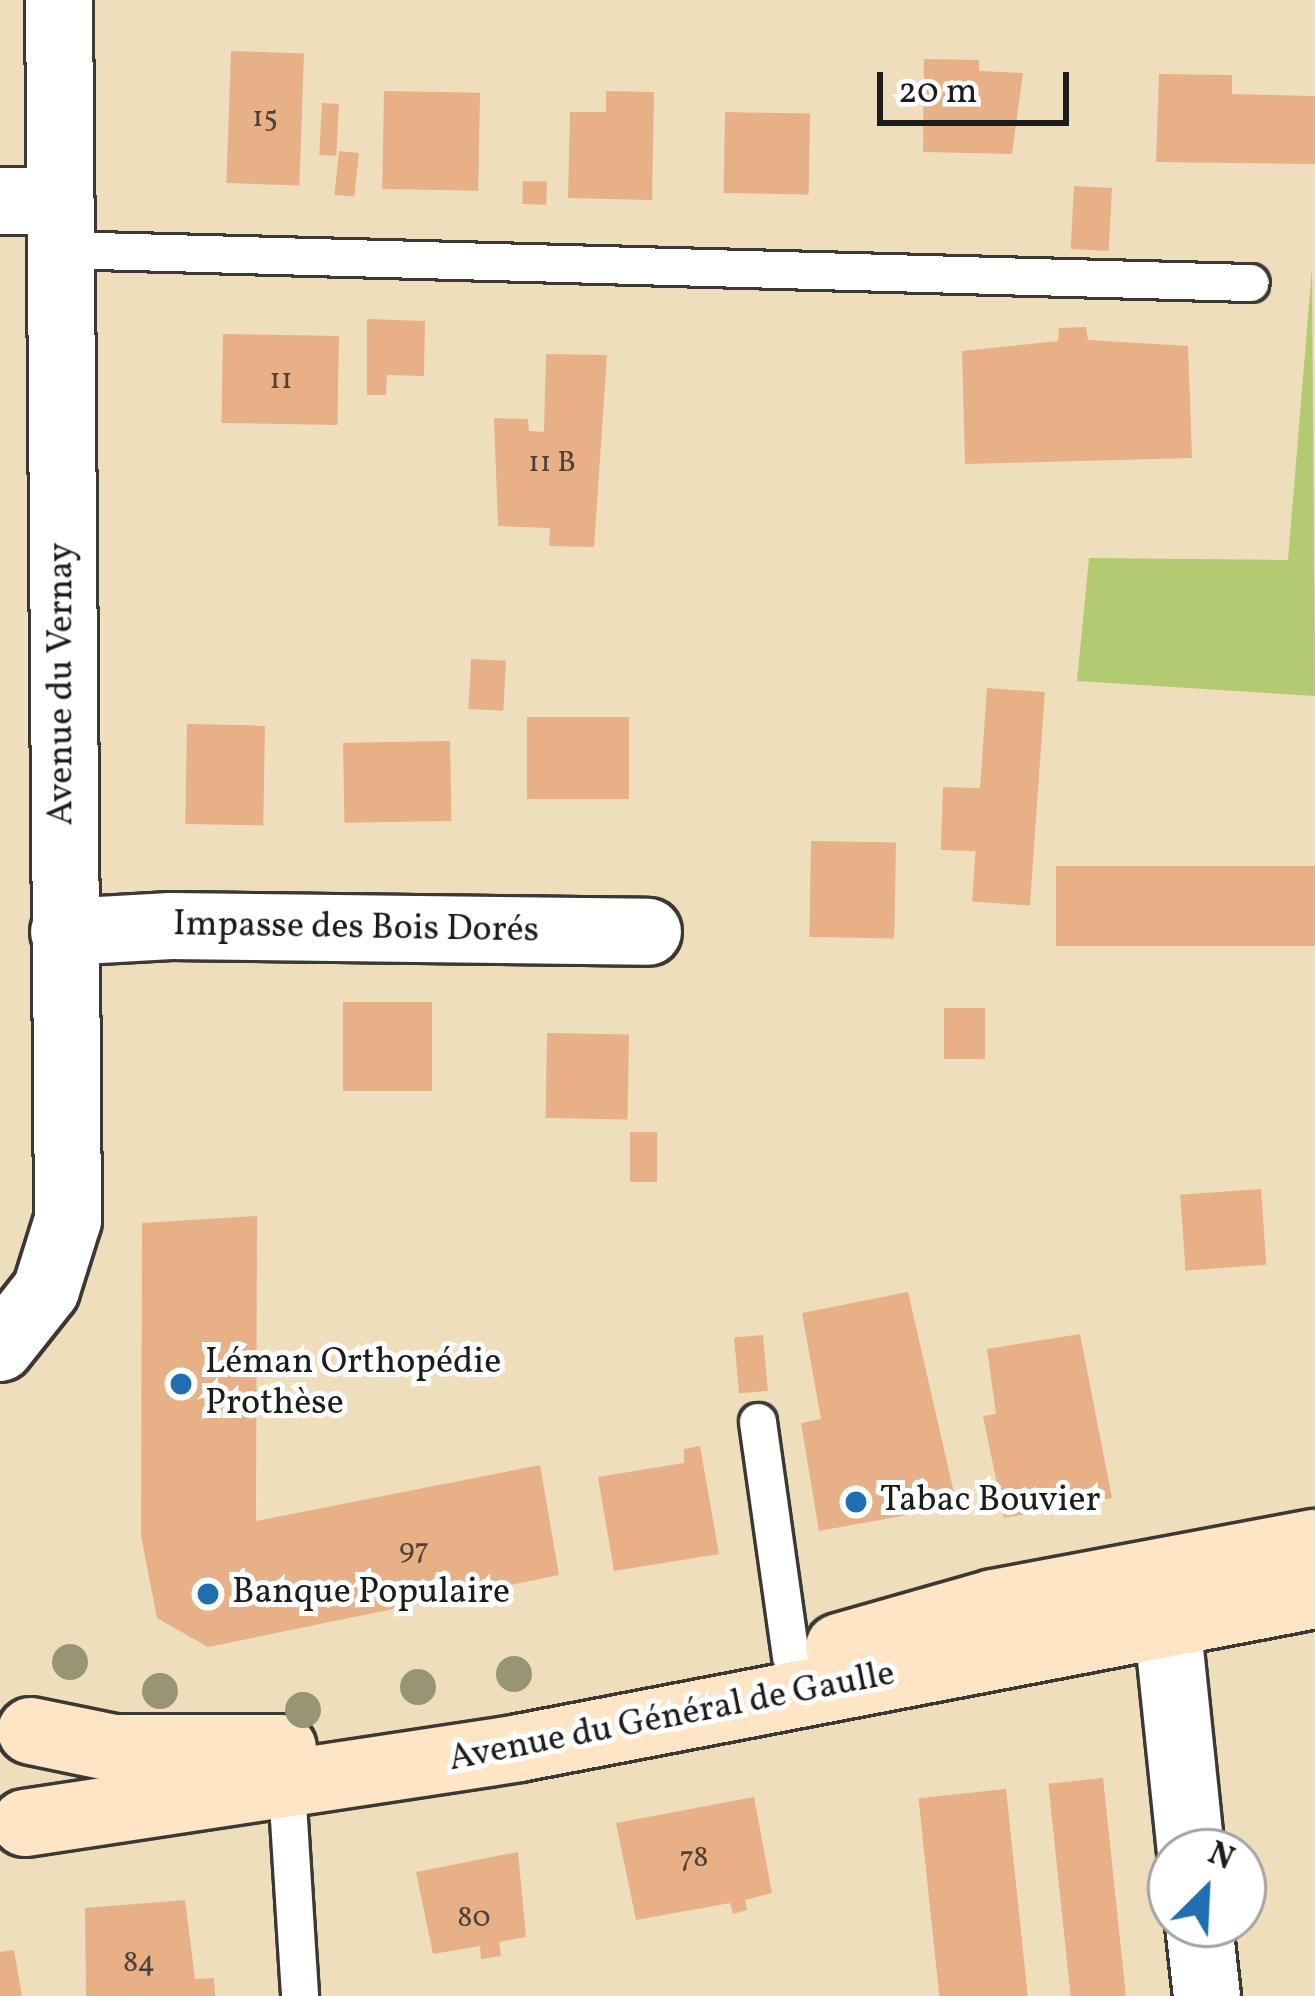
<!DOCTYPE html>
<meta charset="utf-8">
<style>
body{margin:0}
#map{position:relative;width:1315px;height:1996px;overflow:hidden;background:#efdebc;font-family:Vollkorn,serif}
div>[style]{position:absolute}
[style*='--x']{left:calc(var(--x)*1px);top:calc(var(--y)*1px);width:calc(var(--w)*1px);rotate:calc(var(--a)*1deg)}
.green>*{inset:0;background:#b3cb70}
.building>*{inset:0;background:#e7b087;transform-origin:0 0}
.roads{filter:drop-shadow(3px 0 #3c3934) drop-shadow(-3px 0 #3c3934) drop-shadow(0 3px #3c3934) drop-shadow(0 -3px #3c3934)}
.service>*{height:36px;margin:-18px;padding:0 18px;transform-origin:18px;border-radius:18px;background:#fff}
.minor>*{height:66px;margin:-33px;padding:0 33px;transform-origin:33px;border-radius:33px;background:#fff}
.secondary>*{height:66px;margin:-33px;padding:0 33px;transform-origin:33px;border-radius:33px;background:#fde5c5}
.trees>*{width:36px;height:36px;margin:-18px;border-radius:50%;background:#989574}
.dots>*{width:33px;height:33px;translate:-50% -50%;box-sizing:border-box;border:6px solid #fff;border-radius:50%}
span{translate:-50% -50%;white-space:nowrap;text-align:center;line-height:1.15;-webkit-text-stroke:10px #fff;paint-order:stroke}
.number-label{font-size:30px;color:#4f4137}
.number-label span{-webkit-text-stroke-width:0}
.street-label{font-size:36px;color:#1c1c1c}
.poi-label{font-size:36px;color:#1c1c1c}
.left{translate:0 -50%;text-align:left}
.north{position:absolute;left:1147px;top:1828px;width:120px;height:120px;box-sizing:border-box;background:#fff;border:3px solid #a4a4a4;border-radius:50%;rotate:24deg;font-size:33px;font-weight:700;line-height:48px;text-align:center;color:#1c1c1c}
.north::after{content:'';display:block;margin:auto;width:42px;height:54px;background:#1f6fb2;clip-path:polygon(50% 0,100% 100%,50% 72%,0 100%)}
.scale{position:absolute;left:877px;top:72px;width:192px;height:54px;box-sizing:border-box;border:6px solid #1c1c1c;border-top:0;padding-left:15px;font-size:36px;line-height:42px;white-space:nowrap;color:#1c1c1c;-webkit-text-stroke:9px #fff;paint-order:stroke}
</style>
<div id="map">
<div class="green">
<div style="clip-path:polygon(1312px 268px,1315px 696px,1077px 681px,1089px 558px,1288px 560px)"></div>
</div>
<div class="building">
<div style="left:231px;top:51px;width:73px;height:132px;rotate:2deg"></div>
<div style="clip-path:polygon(924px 59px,979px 60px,979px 71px,1023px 73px,1012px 154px,923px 152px)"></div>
<div style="clip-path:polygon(1159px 74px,1232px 75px,1232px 94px,1315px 96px,1315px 164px,1156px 162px)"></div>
<div style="left:384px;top:91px;width:96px;height:98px;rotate:1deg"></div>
<div style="clip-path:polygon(606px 91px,654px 92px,652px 200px,568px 198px,570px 112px,606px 112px)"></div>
<div style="left:322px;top:103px;width:17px;height:52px;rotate:3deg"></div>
<div style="left:725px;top:112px;width:85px;height:81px;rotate:1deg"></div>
<div style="left:339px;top:151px;width:20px;height:44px;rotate:6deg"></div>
<div style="left:523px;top:181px;width:24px;height:23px;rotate:2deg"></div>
<div style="left:1074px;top:186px;width:38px;height:63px;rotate:3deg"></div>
<div style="clip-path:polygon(367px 319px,425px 321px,424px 376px,387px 375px,386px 395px,367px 395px)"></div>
<div style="clip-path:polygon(1086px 327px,1088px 340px,1188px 346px,1192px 458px,965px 464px,962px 351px,1058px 341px,1059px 328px)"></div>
<div style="left:223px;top:334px;width:116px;height:89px;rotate:1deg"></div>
<div style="clip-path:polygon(546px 354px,607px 355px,594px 547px,549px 546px,550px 528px,498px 526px,494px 418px,528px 419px,529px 431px,544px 432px)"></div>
<div style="left:471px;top:659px;width:35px;height:50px;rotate:3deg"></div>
<div style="left:987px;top:688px;width:58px;height:214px;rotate:4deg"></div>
<div style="left:629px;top:717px;width:82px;height:102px;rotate:90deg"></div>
<div style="left:187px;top:724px;width:78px;height:100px;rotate:1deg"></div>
<div style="left:450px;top:741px;width:80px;height:107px;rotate:89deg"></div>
<div style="left:943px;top:787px;width:38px;height:63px;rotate:2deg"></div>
<div style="left:811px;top:841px;width:85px;height:96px;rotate:1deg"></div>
<div style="left:1315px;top:866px;width:80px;height:259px;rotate:90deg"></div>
<div style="left:343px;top:1002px;width:89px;height:89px"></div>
<div style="left:944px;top:1008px;width:41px;height:51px"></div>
<div style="left:547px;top:1033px;width:82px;height:85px;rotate:1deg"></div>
<div style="left:630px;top:1132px;width:27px;height:50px"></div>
<div style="left:1261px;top:1189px;width:76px;height:81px;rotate:86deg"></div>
<div style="clip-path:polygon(257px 1216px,256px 1521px,540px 1465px,559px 1575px,208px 1647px,157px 1618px,141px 1536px,142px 1223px)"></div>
<div style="clip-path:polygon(908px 1292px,957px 1506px,819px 1531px,801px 1423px,821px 1419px,802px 1313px)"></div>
<div style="clip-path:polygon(1080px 1334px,1112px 1498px,1004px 1518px,983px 1416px,996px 1414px,987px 1349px)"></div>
<div style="left:763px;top:1335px;width:56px;height:29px;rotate:85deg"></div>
<div style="clip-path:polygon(700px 1446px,719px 1554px,614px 1571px,598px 1477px,684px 1463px,684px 1449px)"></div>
<div style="left:1103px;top:1778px;width:219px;height:55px;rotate:84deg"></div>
<div style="left:1006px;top:1789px;width:208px;height:88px;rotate:84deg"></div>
<div style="clip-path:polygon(754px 1797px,772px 1893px,745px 1900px,747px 1910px,733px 1914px,730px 1903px,636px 1920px,616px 1823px)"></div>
<div style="clip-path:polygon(518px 1852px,526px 1937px,499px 1942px,501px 1956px,481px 1959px,480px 1946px,433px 1954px,416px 1872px)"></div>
<div style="clip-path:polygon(185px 1900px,195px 1979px,214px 1978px,215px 1996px,86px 1996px,85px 1908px)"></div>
<div style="clip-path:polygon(14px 1950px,22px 1996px,0 1996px,0 1952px)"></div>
</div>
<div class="roads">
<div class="service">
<div style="--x:60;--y:250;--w:1191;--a:1.59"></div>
<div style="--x:758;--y:1422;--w:237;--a:82"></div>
<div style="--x:287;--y:1788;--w:208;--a:86.4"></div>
</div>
<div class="minor">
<div style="--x:0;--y:201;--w:59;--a:0"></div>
<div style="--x:64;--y:932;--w:107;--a:-3.2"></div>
<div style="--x:171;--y:926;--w:477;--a:0.7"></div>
<div style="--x:0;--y:1348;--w:74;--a:-51.6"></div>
<div style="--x:46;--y:1290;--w:73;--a:-72.6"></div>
<div style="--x:68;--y:1220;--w:1220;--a:-90.42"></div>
<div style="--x:1162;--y:1572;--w:281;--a:84.1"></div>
<div style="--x:1199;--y:1924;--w:72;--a:83.7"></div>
</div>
<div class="secondary">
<div style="--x:839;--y:1647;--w:160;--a:-15.9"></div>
<div style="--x:993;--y:1603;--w:328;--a:-10.6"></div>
<div style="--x:31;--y:1731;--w:85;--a:11.6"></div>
<div style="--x:114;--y:1748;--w:169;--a:0"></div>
<div style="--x:25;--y:1823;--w:500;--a:-8.6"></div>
<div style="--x:519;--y:1748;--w:811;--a:-10.88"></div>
</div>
</div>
<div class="trees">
<div style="left:70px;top:1662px"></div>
<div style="left:514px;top:1674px"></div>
<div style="left:418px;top:1687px"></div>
<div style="left:160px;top:1691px"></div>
<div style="left:303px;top:1710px"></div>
</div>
<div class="dots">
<div style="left:181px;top:1384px;background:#1f6fb2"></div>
<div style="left:856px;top:1502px;background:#1f6fb2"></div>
<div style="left:208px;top:1594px;background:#1f6fb2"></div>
</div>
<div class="number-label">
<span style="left:265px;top:118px">15</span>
<span style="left:281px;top:380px">11</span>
<span style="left:552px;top:463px">11 B</span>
<span style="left:414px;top:1550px">97</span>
<span style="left:694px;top:1858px">78</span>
<span style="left:474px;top:1918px">80</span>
<span style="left:139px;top:1963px">84</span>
</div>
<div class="street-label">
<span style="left:63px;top:684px;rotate:-90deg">Avenue du Vernay</span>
<span style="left:356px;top:929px;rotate:1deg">Impasse des Bois Dorés</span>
<span style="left:672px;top:1718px;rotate:-11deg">Avenue du Général de Gaulle</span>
</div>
<div class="poi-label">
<span class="left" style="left:205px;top:1384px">Léman Orthopédie<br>Prothèse</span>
<span class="left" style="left:880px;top:1502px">Tabac Bouvier</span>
<span class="left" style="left:232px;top:1594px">Banque Populaire</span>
</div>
<div class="north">N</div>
<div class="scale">20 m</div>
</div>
